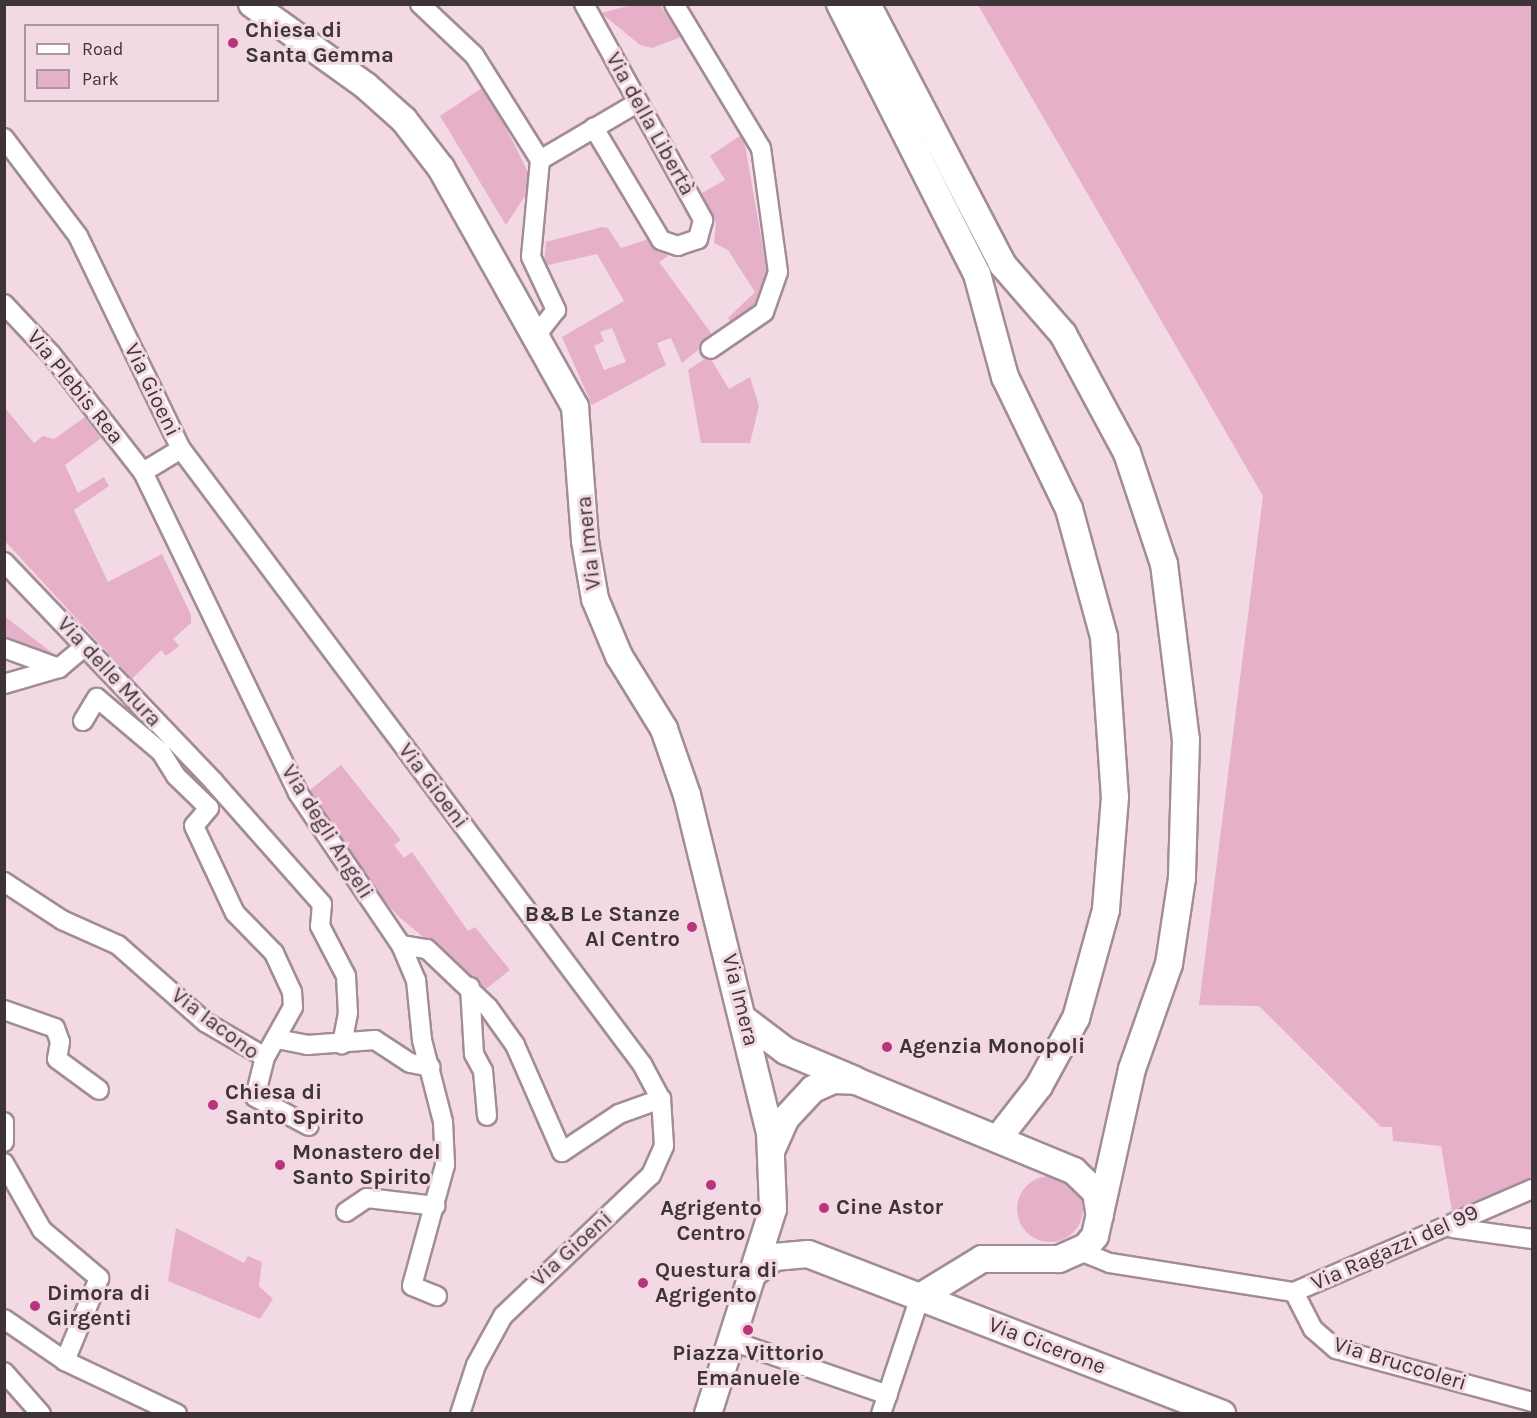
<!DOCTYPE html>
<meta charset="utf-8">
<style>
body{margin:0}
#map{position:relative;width:1537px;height:1418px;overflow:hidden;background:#f2d9e3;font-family:Karla,sans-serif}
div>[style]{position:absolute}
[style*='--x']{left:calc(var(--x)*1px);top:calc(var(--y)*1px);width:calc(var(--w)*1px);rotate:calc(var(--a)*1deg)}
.green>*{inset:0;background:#e6b0c8}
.round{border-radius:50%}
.roads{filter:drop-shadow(2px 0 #a28c95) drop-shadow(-2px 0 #a28c95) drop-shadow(0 2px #a28c95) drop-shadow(0 -2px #a28c95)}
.street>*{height:18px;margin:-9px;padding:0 9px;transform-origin:9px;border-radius:9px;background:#fff}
.secondary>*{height:26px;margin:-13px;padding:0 13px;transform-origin:13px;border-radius:13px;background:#fff}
.dots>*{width:16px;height:16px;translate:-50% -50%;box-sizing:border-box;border:3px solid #f2d9e3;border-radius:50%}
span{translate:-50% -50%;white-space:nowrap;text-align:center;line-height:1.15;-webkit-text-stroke:6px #f2d9e3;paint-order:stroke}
.poi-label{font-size:22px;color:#3e3438;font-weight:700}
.left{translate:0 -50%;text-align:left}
.right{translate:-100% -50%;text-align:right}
.street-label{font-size:22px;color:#3e3438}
.frame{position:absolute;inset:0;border:6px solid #3e3438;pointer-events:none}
.legend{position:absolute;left:24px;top:24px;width:195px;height:78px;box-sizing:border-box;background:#f2d9e3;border:2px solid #aa979f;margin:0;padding:8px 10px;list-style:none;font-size:18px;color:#3e3438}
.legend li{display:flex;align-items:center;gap:12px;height:30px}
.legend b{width:30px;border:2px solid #aa979f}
</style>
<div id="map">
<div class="green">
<div style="clip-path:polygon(632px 5px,660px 5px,681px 37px,652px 48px,640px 45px,601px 13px)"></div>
<div style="clip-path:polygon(978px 5px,1532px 5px,1532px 1180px,1453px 1217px,1441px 1146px,1393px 1141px,1392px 1127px,1381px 1127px,1259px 1006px,1199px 1005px,1263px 496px)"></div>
<div style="clip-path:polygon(485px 86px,528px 172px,525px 196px,506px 225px,440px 116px)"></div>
<div style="clip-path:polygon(743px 134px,769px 282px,765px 298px,732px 324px,728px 318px,755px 292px,728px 250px,714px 243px,716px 223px,702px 193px,725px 180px,710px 156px)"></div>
<div style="clip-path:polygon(evenodd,602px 227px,608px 228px,621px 248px,652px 238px,668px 256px,659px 262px,714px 337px,682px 363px,671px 338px,657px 343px,666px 365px,592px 405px,562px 337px,624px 301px,597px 254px,544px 266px,546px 242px,602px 227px,612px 328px,626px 362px,604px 370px,594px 346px,604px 341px,600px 332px,612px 328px)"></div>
<div style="clip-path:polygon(709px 356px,729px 389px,750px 377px,759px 406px,750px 443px,701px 443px,688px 370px)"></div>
<div style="clip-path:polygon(5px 408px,34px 443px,43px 436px,54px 439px,85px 417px,101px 438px,65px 465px,78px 493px,104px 477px,109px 486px,74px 510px,108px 582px,162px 554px,191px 615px,191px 623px,173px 639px,179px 646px,166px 656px,161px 650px,132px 679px,5px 541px)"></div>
<div style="clip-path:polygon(4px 616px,55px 655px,46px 658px,5px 639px)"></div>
<div style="clip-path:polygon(341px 765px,401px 840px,394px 845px,404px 858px,412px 852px,468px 931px,475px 927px,510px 970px,486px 989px,398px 916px,370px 884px,310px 790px)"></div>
<div class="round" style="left:1017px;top:1176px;width:66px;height:66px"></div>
<div style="clip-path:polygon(176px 1228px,244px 1263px,248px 1256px,262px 1262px,259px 1286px,273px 1299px,260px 1319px,168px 1281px)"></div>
</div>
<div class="roads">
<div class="street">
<div style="--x:420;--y:4;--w:74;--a:43.4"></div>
<div style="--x:474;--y:55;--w:124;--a:57.8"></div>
<div style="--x:540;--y:160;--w:97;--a:95.3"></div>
<div style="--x:531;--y:257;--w:59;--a:64.7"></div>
<div style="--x:556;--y:310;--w:31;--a:128"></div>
<div style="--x:584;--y:4;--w:247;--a:61.1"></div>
<div style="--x:703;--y:220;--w:20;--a:105"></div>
<div style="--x:698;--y:239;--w:21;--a:161"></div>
<div style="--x:678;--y:246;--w:18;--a:-161"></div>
<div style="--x:661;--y:240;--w:131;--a:-120.9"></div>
<div style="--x:674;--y:4;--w:168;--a:58.9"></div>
<div style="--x:761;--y:148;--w:125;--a:82.2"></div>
<div style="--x:778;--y:272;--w:42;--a:109.3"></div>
<div style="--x:764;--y:312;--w:65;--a:145.6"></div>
<div style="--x:4;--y:138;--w:123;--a:52.9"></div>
<div style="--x:78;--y:236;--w:237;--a:64.2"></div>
<div style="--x:181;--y:449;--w:769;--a:53.15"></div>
<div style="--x:642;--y:1064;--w:40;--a:62"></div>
<div style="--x:661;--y:1099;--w:47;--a:86.3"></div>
<div style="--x:664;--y:1146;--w:32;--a:114"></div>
<div style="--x:651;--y:1175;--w:204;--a:136.4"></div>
<div style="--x:503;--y:1316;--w:56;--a:118.9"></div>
<div style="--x:476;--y:1365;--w:52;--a:108.1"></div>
<div style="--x:540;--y:160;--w:113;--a:-30.4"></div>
<div style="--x:4;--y:304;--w:69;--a:46.8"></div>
<div style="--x:51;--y:354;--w:150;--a:52.1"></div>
<div style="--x:143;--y:472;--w:356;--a:64.2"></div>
<div style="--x:298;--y:793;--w:184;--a:55.9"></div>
<div style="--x:401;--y:945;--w:38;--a:67"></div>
<div style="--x:416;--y:980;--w:60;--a:84.3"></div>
<div style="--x:422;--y:1040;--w:85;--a:75.6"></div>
<div style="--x:443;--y:1122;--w:43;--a:87.3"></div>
<div style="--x:445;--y:1165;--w:125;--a:105.3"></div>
<div style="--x:412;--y:1286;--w:27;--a:22"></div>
<div style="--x:143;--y:472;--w:44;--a:-31.2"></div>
<div style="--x:4;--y:562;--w:304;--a:46.3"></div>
<div style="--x:214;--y:782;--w:163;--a:48.5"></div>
<div style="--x:322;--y:904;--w:22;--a:95"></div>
<div style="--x:320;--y:926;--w:56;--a:62.5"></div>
<div style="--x:346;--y:976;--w:37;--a:87"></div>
<div style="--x:348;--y:1013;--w:32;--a:101"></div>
<div style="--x:4;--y:648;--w:59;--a:20"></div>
<div style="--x:59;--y:668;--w:33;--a:-40"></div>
<div style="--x:4;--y:684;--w:57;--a:-16.2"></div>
<div style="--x:83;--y:721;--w:27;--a:-59"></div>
<div style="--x:97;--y:698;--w:84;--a:40.2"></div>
<div style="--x:161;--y:752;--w:28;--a:58"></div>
<div style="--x:176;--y:776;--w:46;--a:44.1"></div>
<div style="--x:209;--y:808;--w:23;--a:130"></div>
<div style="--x:194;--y:826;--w:96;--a:64.8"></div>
<div style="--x:235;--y:913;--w:56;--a:45.7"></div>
<div style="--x:274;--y:953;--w:43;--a:65.2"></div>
<div style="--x:292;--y:992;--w:15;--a:86"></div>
<div style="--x:293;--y:1007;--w:57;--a:119.2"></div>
<div style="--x:4;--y:882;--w:69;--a:33.2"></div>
<div style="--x:62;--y:920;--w:61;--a:24.1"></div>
<div style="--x:118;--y:945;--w:116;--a:41.5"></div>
<div style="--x:205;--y:1022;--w:69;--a:30.3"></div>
<div style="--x:265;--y:1057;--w:41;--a:104"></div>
<div style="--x:255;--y:1097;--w:61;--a:28.2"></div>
<div style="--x:401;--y:945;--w:26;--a:9"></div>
<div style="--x:427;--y:949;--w:84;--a:43.6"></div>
<div style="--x:488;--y:1007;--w:47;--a:54.6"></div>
<div style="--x:515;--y:1045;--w:117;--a:66.3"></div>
<div style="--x:562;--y:1152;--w:69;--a:-33.7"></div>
<div style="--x:619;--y:1114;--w:45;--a:-19.7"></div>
<div style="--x:470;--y:987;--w:67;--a:86.6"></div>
<div style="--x:474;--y:1054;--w:19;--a:62"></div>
<div style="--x:483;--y:1071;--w:45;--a:84.9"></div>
<div style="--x:4;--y:1010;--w:54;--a:19.4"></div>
<div style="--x:55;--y:1028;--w:15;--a:70"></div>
<div style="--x:60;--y:1042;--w:17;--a:100"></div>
<div style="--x:57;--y:1059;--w:52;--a:36.4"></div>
<div style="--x:277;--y:1039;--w:31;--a:11"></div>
<div style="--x:307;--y:1045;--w:68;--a:-4.2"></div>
<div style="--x:375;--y:1040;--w:42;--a:33.3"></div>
<div style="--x:410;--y:1063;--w:21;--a:11"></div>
<div style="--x:4;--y:1122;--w:20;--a:90"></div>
<div style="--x:4;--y:1163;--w:77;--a:60.4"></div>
<div style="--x:42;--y:1230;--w:75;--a:40.1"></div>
<div style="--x:99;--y:1278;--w:90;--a:112.3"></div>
<div style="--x:346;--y:1212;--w:25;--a:-34"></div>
<div style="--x:367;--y:1198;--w:69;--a:6.6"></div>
<div style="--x:1453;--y:1228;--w:80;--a:7.9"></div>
<div style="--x:1080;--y:1251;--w:32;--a:22"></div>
<div style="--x:1110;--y:1263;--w:186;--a:9"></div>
<div style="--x:1294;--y:1292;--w:259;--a:-23.4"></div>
<div style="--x:1294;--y:1292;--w:42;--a:62.8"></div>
<div style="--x:1313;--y:1329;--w:30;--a:41"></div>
<div style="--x:1336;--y:1349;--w:203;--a:15.1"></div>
<div style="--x:4;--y:1319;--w:74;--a:34.5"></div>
<div style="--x:65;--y:1361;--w:124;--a:25.3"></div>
<div style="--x:732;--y:1341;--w:165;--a:19.1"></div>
<div style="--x:4;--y:1372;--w:56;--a:48.6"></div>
<div style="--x:881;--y:1414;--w:123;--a:-71.6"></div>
</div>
<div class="secondary">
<div style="--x:252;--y:4;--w:140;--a:35.7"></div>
<div style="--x:366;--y:86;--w:51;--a:41.8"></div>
<div style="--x:404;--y:120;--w:61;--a:52.4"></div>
<div style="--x:441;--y:168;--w:274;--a:60.7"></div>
<div style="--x:575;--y:407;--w:134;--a:85.7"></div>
<div style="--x:585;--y:541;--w:59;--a:80.2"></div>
<div style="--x:595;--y:599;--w:62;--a:67.2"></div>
<div style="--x:619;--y:656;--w:86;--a:58.3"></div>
<div style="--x:664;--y:729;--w:70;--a:70.8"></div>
<div style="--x:687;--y:795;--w:348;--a:76.2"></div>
<div style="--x:770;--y:1133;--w:76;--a:87.7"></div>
<div style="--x:773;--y:1209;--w:215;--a:107.6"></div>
<div style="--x:840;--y:4;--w:303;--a:63.1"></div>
<div style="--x:977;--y:274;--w:107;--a:74.8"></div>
<div style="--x:1005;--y:377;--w:147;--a:64.1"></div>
<div style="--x:1069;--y:509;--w:133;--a:74.7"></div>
<div style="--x:1104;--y:637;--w:160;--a:86.1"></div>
<div style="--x:1115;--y:797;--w:113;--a:94.6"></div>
<div style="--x:1106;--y:910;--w:112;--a:105.5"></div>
<div style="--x:1076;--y:1018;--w:77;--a:118.6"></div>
<div style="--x:1039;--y:1086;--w:65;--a:128.1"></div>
<div style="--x:867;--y:4;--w:294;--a:62.5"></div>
<div style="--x:1003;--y:265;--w:91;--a:49"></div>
<div style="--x:1063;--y:334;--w:135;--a:61.7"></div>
<div style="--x:1127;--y:453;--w:117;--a:71.6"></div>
<div style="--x:1164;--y:564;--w:177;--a:82.9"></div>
<div style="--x:1186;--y:740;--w:138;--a:91.7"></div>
<div style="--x:1182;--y:878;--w:87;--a:98.6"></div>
<div style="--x:1169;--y:964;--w:111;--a:109.4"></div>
<div style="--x:1132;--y:1069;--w:171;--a:102.5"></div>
<div style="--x:1095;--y:1236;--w:14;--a:129"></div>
<div style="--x:1086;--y:1247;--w:30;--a:156"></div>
<div style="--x:1059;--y:1259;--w:77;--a:180"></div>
<div style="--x:982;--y:1259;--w:73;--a:148.5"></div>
<div style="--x:746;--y:1021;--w:50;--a:36.9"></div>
<div style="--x:786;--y:1051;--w:73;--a:22.7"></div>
<div style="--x:772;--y:1149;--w:34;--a:-66"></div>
<div style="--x:786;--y:1118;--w:40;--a:-47"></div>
<div style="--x:813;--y:1089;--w:22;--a:-24"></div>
<div style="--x:833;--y:1080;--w:23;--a:2"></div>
<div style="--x:856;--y:1081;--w:236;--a:22.4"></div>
<div style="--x:1074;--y:1171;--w:30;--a:44"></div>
<div style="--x:1096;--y:1192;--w:24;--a:81"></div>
<div style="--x:755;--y:1272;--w:24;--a:-38"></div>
<div style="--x:774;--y:1257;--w:34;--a:-5"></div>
<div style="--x:808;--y:1254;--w:444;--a:21.1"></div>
</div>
</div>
<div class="dots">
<div style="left:233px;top:43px;background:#b7357d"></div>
<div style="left:692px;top:927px;background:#b7357d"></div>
<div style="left:887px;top:1047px;background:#b7357d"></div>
<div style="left:213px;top:1105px;background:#b7357d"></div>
<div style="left:280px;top:1165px;background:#b7357d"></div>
<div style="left:711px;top:1185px;background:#b7357d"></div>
<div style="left:824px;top:1208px;background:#b7357d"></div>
<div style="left:643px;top:1283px;background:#b7357d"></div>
<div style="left:35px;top:1306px;background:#b7357d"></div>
<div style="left:748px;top:1330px;background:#b7357d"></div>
</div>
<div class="poi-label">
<span class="left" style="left:245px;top:43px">Chiesa di<br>Santa Gemma</span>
<span class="right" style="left:680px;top:927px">B&amp;B Le Stanze<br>Al Centro</span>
<span class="left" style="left:899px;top:1047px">Agenzia Monopoli</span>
<span class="left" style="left:225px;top:1105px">Chiesa di<br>Santo Spirito</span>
<span class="left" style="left:292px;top:1165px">Monastero del<br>Santo Spirito</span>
<span style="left:711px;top:1221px">Agrigento<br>Centro</span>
<span class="left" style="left:836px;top:1208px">Cine Astor</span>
<span class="left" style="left:655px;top:1283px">Questura di<br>Agrigento</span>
<span class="left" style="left:47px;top:1306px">Dimora di<br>Girgenti</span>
<span style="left:748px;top:1366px">Piazza Vittorio<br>Emanuele</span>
</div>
<div class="street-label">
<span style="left:650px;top:124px;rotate:61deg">Via della Libertà</span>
<span style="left:75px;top:387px;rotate:51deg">Via Plebis Rea</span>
<span style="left:152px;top:390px;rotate:64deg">Via Gioeni</span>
<span style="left:589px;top:543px;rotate:-96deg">Via Imera</span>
<span style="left:109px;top:672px;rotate:47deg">Via delle Mura</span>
<span style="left:433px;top:786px;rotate:53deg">Via Gioeni</span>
<span style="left:327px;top:832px;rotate:58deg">Via degli Angeli</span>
<span style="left:740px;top:1000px;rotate:76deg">Via Imera</span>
<span style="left:215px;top:1024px;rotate:37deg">Via Iacono</span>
<span style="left:1395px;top:1248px;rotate:-24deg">Via Ragazzi del 99</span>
<span style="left:572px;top:1249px;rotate:-42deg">Via Gioeni</span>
<span style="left:1047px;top:1346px;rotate:21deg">Via Cicerone</span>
<span style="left:1400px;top:1364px;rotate:17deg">Via Bruccoleri</span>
</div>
<div class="frame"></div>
<ul class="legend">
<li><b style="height:8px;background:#fff"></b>Road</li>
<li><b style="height:16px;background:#e6b0c8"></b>Park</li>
</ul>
</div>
